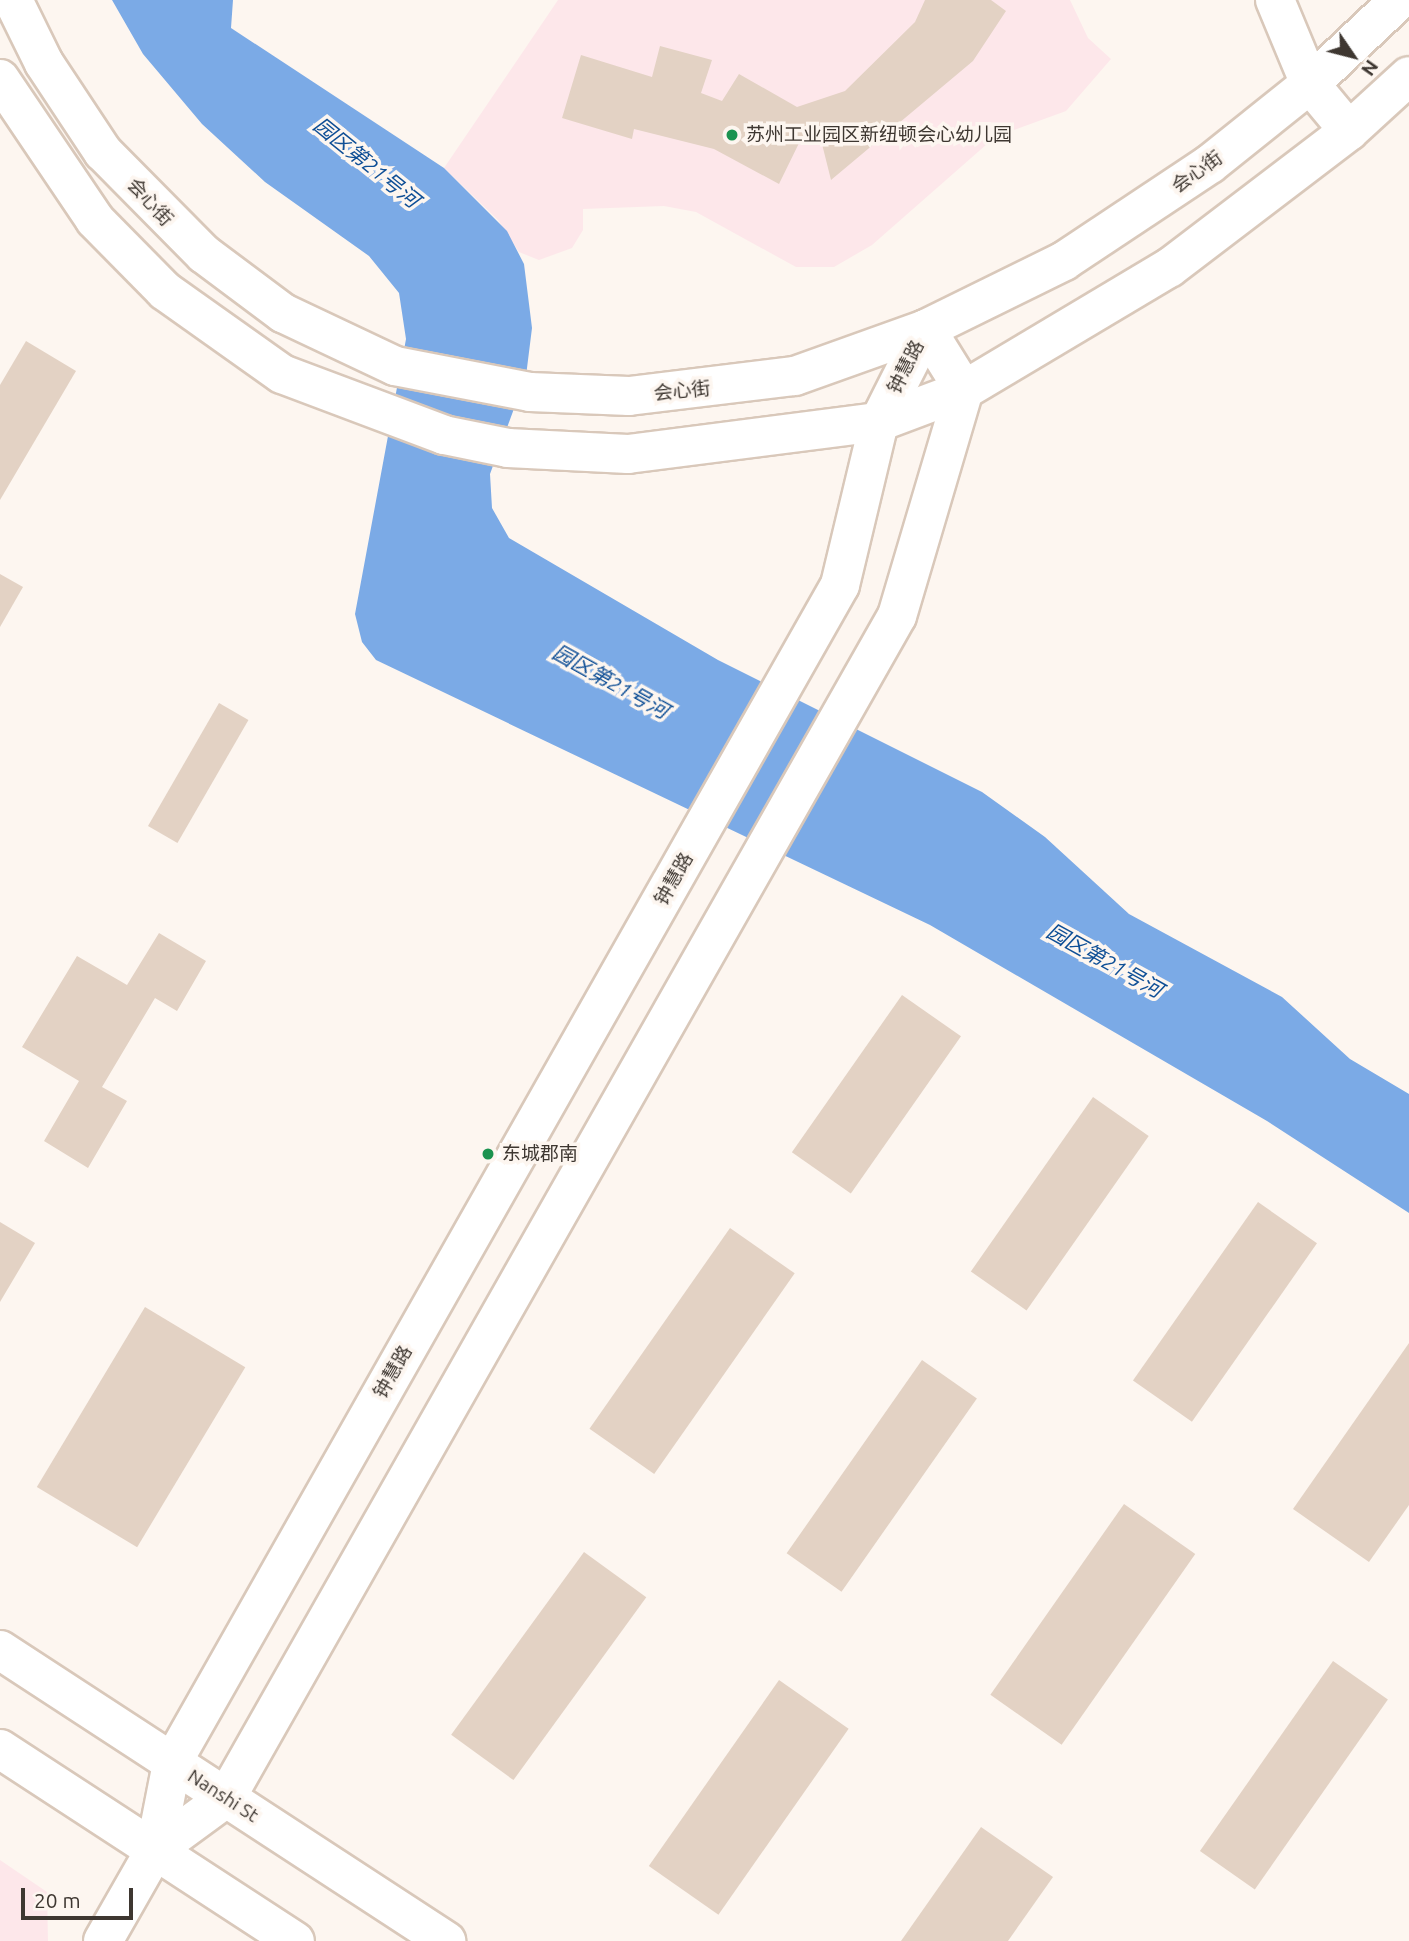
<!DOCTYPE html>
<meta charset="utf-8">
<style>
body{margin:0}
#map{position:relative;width:1409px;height:1941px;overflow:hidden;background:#fdf6f0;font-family:Ubuntu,"Noto Sans SC",sans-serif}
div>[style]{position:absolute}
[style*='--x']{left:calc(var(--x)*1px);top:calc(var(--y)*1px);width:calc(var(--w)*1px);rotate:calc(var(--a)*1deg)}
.education>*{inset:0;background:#fde7ea}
.water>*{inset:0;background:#7baae6}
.building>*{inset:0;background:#e3d2c4;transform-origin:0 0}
.roads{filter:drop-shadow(2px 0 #d9c8ba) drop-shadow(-2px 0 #d9c8ba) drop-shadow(0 2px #d9c8ba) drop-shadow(0 -2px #d9c8ba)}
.tertiary>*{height:38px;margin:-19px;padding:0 19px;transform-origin:19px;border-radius:19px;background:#fff}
.secondary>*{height:38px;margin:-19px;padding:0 19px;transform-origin:19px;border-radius:19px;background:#fff}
.primary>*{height:38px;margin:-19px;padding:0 19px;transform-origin:19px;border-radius:19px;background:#fff}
.dots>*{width:19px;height:19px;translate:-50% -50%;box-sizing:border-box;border:4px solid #fdf6f0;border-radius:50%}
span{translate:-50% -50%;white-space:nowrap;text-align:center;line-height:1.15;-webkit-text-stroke:7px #fdf6f0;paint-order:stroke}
.poi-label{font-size:19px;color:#3e3731}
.left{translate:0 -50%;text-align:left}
.street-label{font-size:19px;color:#3e3731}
.water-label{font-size:21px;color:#0f4f96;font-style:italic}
.north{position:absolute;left:1318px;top:21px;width:70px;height:70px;-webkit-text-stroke:5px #fdf6f0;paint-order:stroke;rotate:125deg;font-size:19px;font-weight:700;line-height:28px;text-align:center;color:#3e3731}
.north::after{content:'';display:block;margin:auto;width:24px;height:32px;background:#3e3731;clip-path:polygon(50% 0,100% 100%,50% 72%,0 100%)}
.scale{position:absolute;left:21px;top:1888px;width:112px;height:32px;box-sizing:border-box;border:4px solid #3e3731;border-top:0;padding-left:9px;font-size:21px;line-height:24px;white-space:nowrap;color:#3e3731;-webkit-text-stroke:5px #fdf6f0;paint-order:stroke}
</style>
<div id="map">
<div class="education">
<div style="clip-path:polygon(558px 0,1070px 0,1088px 38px,1111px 59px,1066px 111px,995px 137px,872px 245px,834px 267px,796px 267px,696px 212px,664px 206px,583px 209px,583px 230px,572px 248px,539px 260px,519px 252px,498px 220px,444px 168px)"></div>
<div style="clip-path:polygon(0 1860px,47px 1892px,48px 1941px,0 1941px)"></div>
</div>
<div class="water">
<div style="clip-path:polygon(112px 0,233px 0,231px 28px,444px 168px,507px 231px,524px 264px,532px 328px,526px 376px,490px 474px,492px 508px,509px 538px,718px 660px,982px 792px,1045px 837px,1129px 914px,1282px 997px,1350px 1059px,1409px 1094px,1409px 1213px,1267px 1121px,930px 925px,376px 660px,362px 642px,355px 614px,406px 339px,399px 293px,369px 256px,265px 182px,202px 124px,143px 54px)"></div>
</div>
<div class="building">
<div style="clip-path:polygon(925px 0,991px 0,1006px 11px,973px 61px,831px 180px,820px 136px,802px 137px,779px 184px,714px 149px,634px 129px,632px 139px,562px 118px,581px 55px,652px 77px,660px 46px,712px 60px,701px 93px,722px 101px,739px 74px,797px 107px,845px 91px,915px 22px)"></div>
<div style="clip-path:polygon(26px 341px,76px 371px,0 500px,0 385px)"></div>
<div style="clip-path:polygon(0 574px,23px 587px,0 627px)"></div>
<div style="left:219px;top:703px;width:34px;height:142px;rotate:30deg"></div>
<div style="clip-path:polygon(159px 933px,206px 961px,177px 1011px,155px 998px,102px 1087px,127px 1101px,88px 1168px,44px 1141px,79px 1081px,22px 1047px,77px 956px,127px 985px)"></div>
<div style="left:902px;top:995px;width:72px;height:192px;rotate:35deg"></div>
<div style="left:1093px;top:1097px;width:68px;height:213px;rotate:35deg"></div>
<div style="left:1258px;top:1202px;width:72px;height:218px;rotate:35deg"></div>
<div style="clip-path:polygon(0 1222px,35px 1243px,0 1302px)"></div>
<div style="left:730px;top:1228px;width:79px;height:245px;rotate:35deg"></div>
<div style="left:145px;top:1307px;width:117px;height:210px;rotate:31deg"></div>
<div style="clip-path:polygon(1409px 1343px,1409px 1505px,1369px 1562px,1293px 1509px)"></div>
<div style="left:922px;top:1360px;width:67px;height:236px;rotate:35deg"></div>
<div style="left:1124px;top:1504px;width:87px;height:233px;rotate:35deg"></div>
<div style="left:584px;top:1552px;width:77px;height:226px;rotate:36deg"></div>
<div style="left:1333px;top:1661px;width:67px;height:232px;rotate:35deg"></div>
<div style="left:779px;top:1680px;width:85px;height:227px;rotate:35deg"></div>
<div style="clip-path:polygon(981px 1827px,1053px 1877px,1008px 1941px,901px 1941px)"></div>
</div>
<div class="roads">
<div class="tertiary">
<div style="--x:1275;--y:0;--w:91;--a:67.4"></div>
<div style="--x:1310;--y:84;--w:61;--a:50.3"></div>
<div style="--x:155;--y:1850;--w:88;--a:-36.2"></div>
<div style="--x:226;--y:1798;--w:1359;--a:-60.42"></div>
<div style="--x:897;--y:616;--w:236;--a:-73.5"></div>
<div style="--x:964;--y:390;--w:72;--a:-121.9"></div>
<div style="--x:103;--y:1941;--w:105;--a:-60.3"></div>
<div style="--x:155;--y:1850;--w:89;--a:-78.9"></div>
<div style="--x:172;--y:1763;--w:1354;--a:-60.44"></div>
<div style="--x:840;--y:585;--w:168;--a:-76.5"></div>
<div style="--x:879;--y:422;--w:104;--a:-63.2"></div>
</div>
<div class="secondary">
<div style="--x:13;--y:0;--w:70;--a:63.8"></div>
<div style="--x:44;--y:63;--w:107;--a:56.5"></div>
<div style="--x:103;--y:152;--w:144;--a:45.3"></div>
<div style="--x:204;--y:254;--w:99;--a:36.8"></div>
<div style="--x:283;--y:313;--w:124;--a:25.3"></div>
<div style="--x:395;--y:366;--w:137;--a:10.9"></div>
<div style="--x:530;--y:392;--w:99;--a:2.3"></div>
<div style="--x:629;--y:396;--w:167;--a:-6.9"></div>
<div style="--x:795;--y:376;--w:139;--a:-19.7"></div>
<div style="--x:926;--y:329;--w:154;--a:-26.2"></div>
<div style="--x:1064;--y:261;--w:175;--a:-33.6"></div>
<div style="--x:1210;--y:164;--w:128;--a:-38.7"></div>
<div style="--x:1310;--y:84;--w:122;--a:-43.3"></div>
<div style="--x:0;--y:79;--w:170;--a:56"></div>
<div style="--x:95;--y:220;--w:100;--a:45.4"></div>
<div style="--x:165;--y:291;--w:143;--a:35.4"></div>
<div style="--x:282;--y:374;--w:173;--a:20.6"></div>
<div style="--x:444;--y:435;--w:65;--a:11.5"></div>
<div style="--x:508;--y:448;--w:120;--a:2.9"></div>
<div style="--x:628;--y:454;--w:253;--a:-7.3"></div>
<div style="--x:879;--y:422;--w:91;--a:-20.6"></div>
<div style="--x:964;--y:390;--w:239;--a:-30.8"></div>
<div style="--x:1169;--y:268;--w:226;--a:-37.3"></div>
<div style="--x:1349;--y:131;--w:81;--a:-42.5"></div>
</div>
<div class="primary">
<div style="--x:0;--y:1650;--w:533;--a:33.12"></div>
<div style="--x:0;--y:1749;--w:352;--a:33.1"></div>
</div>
</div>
<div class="dots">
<div style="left:732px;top:135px;background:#1b9350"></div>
<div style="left:488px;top:1154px;background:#1b9350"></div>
</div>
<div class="poi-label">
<span class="left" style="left:746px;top:135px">苏州工业园区新纽顿会心幼儿园</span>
<span class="left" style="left:502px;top:1154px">东城郡南</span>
</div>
<div class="street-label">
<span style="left:1197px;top:172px;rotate:-36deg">会心街</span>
<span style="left:150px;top:202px;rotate:47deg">会心街</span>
<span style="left:906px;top:367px;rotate:-63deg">钟慧路</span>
<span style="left:682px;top:391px;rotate:-6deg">会心街</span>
<span style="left:674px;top:879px;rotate:-60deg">钟慧路</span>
<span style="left:393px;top:1372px;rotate:-60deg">钟慧路</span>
<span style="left:223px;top:1796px;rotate:33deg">Nanshi St</span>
</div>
<div class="water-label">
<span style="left:367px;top:162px;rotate:39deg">园区第21号河</span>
<span style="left:611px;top:681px;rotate:29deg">园区第21号河</span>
<span style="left:1105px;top:960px;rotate:29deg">园区第21号河</span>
</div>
<div class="north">N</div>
<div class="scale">20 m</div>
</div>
